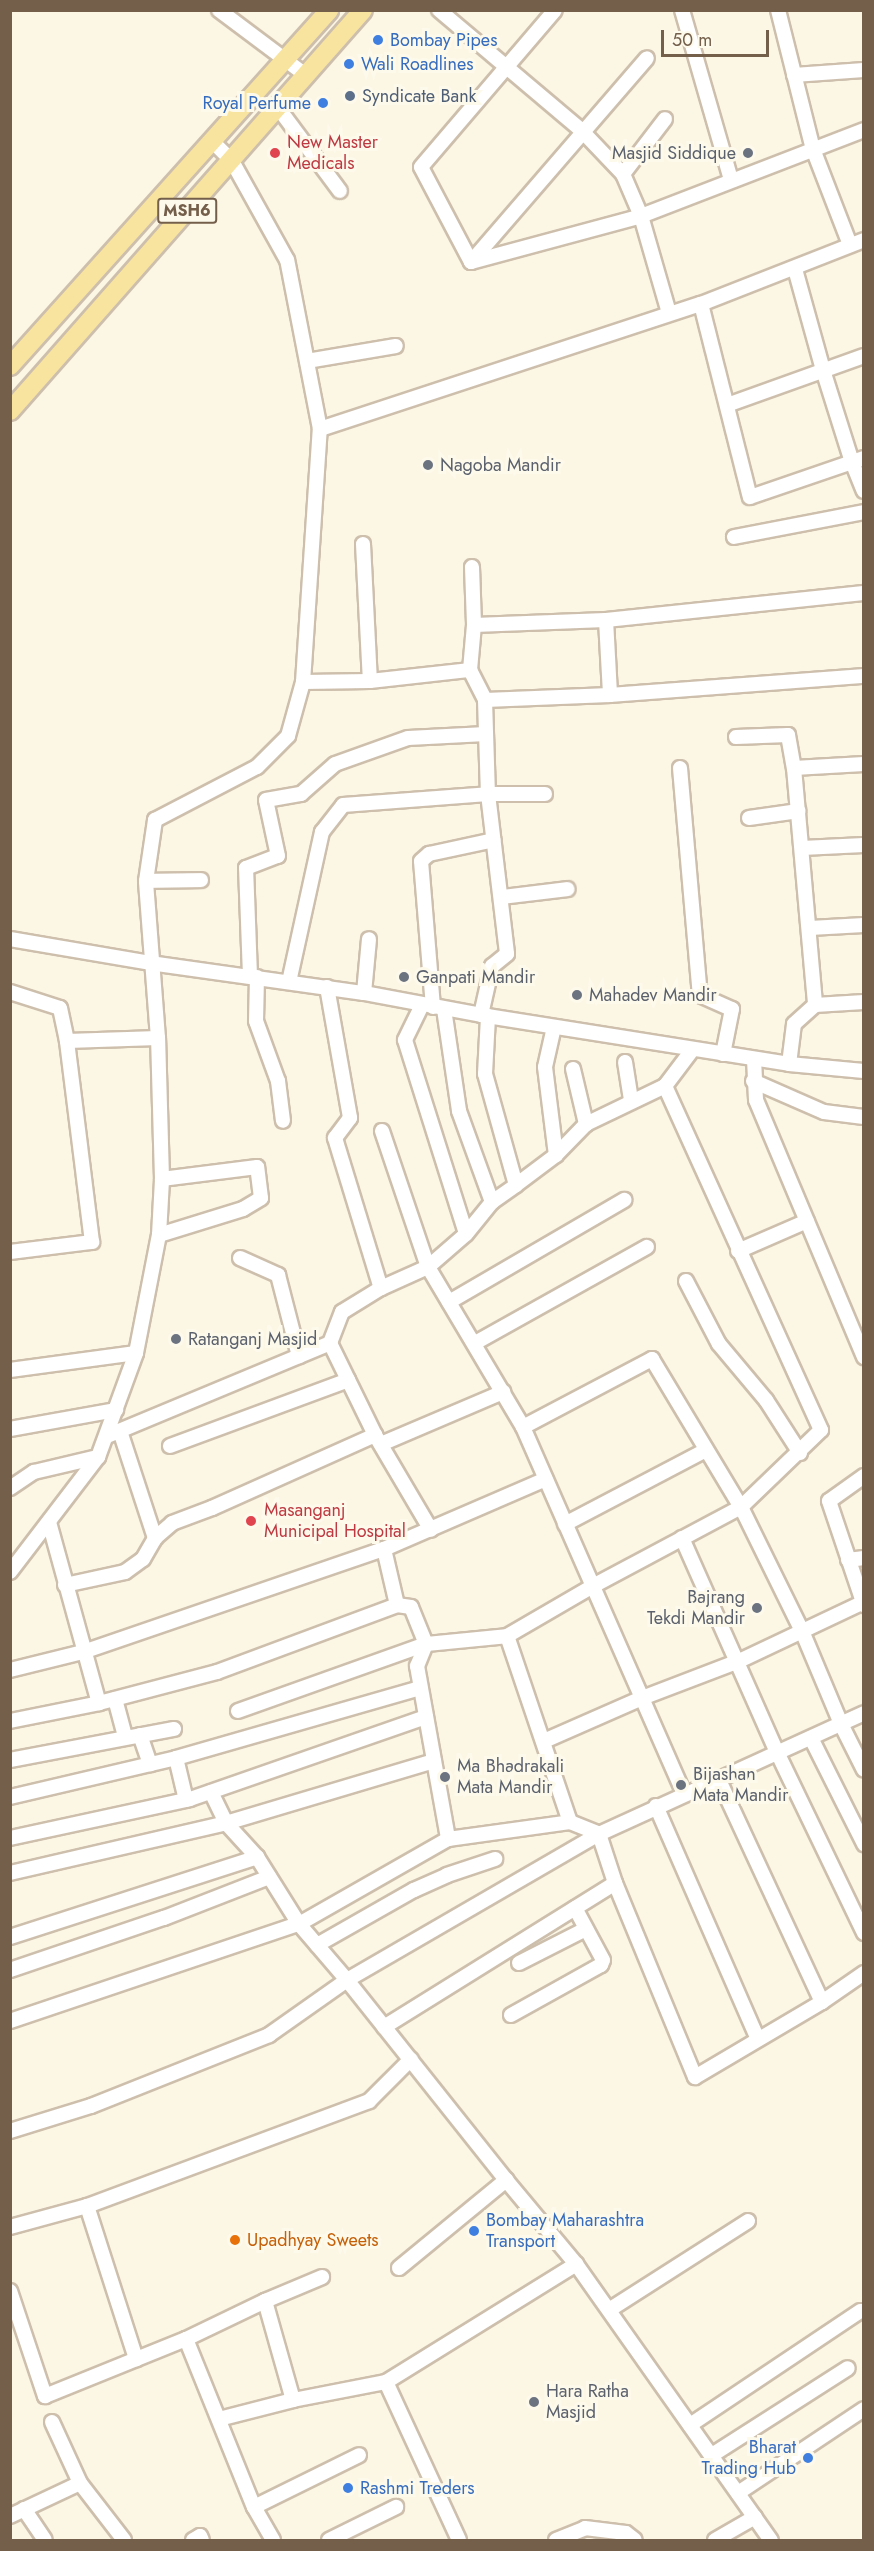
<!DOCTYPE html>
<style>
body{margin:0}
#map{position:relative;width:874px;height:2551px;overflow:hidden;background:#fcf6e5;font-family:Jost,sans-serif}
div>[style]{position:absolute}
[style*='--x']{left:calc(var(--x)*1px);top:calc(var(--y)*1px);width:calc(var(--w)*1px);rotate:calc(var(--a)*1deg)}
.roads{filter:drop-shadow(2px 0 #cdbfac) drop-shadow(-2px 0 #cdbfac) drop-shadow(0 2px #cdbfac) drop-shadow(0 -2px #cdbfac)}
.minor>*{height:14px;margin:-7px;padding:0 7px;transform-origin:7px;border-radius:7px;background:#fff}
.major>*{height:18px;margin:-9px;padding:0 9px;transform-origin:9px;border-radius:9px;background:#f8e49f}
.dots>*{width:16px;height:16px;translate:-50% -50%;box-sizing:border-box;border:3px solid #fefaeb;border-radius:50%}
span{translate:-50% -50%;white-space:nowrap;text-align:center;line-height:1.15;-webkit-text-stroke:6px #fefaeb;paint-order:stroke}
.shield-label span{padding:2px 4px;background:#fefaeb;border:2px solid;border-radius:4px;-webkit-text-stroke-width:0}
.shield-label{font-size:16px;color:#745f4b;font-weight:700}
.shop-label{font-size:18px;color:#366cbe}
.left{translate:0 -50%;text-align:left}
.right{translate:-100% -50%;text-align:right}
.service-label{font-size:18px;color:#4e5e75}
.health-label{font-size:18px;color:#be3a42}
.worship-label{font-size:18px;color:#5b616d}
.food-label{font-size:18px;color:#c56008}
.frame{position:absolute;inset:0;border:12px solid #745f4b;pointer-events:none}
.scale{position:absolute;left:661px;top:30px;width:108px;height:27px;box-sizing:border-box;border:3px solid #745f4b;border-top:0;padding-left:8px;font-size:18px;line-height:21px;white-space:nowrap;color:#745f4b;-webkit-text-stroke:4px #fefaeb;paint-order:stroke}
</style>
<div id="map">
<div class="roads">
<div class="minor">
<div style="--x:219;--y:10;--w:110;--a:36.9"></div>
<div style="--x:439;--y:10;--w:187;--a:40.2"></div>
<div style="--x:582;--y:131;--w:59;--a:46.4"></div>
<div style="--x:623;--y:174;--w:46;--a:66.8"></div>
<div style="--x:641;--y:216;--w:101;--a:73.9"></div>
<div style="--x:682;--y:10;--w:177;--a:73.9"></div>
<div style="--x:778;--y:10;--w:143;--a:75.9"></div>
<div style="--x:813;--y:149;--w:103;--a:68.9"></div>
<div style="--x:794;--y:75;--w:70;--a:-4.1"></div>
<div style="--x:279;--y:109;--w:102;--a:53.4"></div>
<div style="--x:623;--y:174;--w:69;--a:-52.6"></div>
<div style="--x:471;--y:262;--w:176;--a:-15.1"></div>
<div style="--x:641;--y:216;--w:239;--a:-21.1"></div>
<div style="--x:471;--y:262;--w:107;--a:-117.8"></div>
<div style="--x:421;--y:167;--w:206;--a:-49.5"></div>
<div style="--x:471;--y:262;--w:269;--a:-49.2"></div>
<div style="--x:795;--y:269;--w:105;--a:74.5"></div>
<div style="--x:823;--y:370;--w:96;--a:72.5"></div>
<div style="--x:852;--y:462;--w:31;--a:68"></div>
<div style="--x:701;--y:304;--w:199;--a:75.8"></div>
<div style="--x:750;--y:497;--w:120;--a:-18.9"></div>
<div style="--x:307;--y:361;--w:90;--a:-9.6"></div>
<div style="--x:727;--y:405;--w:145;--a:-19.7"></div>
<div style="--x:320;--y:429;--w:401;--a:-18.2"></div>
<div style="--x:701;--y:304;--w:175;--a:-21.4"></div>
<div style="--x:734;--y:537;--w:132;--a:-10.9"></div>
<div style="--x:363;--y:544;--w:137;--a:87.1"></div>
<div style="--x:472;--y:567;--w:58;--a:88"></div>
<div style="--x:474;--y:625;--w:45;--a:95.1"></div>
<div style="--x:470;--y:670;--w:34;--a:63"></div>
<div style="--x:485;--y:700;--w:94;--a:88.2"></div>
<div style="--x:488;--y:794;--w:161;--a:83.2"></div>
<div style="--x:507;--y:954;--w:19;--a:141"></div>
<div style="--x:492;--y:966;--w:50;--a:102.7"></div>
<div style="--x:606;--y:620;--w:75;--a:86.9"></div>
<div style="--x:474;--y:625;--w:132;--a:-2.2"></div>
<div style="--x:606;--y:620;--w:259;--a:-6"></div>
<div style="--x:303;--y:682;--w:67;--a:-0.9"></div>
<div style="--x:370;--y:681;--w:101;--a:-6.3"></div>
<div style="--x:485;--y:700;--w:125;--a:-2.3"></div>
<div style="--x:610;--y:695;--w:255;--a:-4.3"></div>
<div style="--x:736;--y:737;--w:52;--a:-2.2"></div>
<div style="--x:788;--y:735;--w:34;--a:80"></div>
<div style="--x:794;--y:768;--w:238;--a:84.9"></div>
<div style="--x:815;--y:1005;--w:28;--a:138"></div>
<div style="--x:794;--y:1024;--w:40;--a:97.1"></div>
<div style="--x:680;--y:768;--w:228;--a:85"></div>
<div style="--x:700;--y:995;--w:35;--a:24"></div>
<div style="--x:732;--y:1009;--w:46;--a:101.3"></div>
<div style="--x:794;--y:768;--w:70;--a:-3.3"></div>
<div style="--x:749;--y:818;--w:50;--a:-8"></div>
<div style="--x:802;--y:848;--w:62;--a:-2.8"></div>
<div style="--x:146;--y:881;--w:55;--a:-1"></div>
<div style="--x:502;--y:897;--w:66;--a:-6.9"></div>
<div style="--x:810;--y:928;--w:54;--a:-3.2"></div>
<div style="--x:10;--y:939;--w:142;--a:9.7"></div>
<div style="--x:150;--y:963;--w:216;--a:8"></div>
<div style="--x:364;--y:993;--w:119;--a:10.6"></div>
<div style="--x:481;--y:1015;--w:312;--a:9"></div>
<div style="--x:789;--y:1064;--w:75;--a:5.3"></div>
<div style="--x:250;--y:976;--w:108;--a:-92.1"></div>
<div style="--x:246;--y:868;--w:34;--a:-21"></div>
<div style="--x:278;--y:856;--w:57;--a:-102.1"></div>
<div style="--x:266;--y:800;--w:36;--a:-10"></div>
<div style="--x:301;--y:794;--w:45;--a:-41.4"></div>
<div style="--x:335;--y:764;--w:77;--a:-19.6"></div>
<div style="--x:408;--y:738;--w:78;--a:-2.9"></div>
<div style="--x:257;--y:977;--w:44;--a:91.3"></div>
<div style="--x:256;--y:1021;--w:64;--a:69.9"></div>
<div style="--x:278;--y:1081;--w:40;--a:82.9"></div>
<div style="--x:289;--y:982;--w:154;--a:-77.6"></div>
<div style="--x:322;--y:832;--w:34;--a:-52"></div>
<div style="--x:343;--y:805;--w:145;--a:-4.3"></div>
<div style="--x:488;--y:794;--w:57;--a:0"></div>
<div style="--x:327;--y:987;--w:133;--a:80"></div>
<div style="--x:350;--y:1118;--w:25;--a:127"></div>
<div style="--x:335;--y:1138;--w:157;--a:73"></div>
<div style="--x:10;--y:992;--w:52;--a:17.7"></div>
<div style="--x:60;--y:1008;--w:34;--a:78"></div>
<div style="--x:67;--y:1041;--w:91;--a:-1.9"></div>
<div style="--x:364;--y:993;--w:54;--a:-84.7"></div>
<div style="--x:422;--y:1005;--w:39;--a:116"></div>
<div style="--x:405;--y:1040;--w:203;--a:72.5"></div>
<div style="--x:815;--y:1005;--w:49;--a:-3.5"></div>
<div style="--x:433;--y:1007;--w:146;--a:-94.7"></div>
<div style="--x:421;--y:861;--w:11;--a:-41"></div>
<div style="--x:429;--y:854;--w:66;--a:-12.2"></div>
<div style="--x:444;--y:1009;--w:103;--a:81.6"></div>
<div style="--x:459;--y:1111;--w:97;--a:70.1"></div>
<div style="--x:554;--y:1027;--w:41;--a:102.7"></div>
<div style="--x:545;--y:1067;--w:89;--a:82.9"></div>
<div style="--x:754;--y:1059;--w:41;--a:87.2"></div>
<div style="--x:756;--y:1100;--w:279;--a:67.2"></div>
<div style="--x:625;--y:1062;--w:39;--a:81"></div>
<div style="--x:573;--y:1069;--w:57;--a:76.7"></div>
<div style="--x:753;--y:1081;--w:77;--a:23.6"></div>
<div style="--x:824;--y:1112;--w:40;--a:7.1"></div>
<div style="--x:382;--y:1131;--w:144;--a:71.3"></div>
<div style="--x:428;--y:1267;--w:186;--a:59.3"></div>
<div style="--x:523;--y:1427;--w:400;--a:66.3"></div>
<div style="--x:516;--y:1185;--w:50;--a:-36.9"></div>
<div style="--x:556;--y:1155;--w:43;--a:-45.9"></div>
<div style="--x:586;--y:1124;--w:88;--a:-25.7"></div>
<div style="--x:665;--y:1086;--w:46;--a:-52.9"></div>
<div style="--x:159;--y:1235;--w:88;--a:-17.2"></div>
<div style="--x:243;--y:1209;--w:21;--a:-31"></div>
<div style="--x:261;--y:1198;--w:31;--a:-97"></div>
<div style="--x:257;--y:1167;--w:96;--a:172.8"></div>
<div style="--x:738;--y:1251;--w:75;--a:-23.5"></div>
<div style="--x:10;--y:1252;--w:83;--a:-7"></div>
<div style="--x:92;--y:1242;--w:203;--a:-97.1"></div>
<div style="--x:240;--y:1258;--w:42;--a:24.1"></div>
<div style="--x:278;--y:1275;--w:84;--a:75.5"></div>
<div style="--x:686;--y:1281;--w:71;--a:62.4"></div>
<div style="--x:719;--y:1344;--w:73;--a:50"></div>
<div style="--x:766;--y:1400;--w:63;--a:57.3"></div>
<div style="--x:449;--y:1302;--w:203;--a:-30.2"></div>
<div style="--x:330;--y:1343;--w:102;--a:63.9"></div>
<div style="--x:375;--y:1435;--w:110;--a:59.5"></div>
<div style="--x:475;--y:1343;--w:197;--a:-29.2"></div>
<div style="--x:10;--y:1370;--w:127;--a:-7.7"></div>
<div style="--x:523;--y:1427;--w:146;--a:-27.8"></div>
<div style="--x:652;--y:1359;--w:173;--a:59"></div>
<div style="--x:741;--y:1507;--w:138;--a:63.8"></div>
<div style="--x:802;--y:1631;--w:101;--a:67.2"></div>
<div style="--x:841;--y:1724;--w:51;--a:63.4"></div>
<div style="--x:10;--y:1429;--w:108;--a:-10.2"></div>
<div style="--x:120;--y:1431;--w:113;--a:71.9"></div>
<div style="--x:107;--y:1436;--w:242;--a:-22.6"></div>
<div style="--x:330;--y:1343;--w:33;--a:-69"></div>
<div style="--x:342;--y:1312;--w:46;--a:-31.6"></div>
<div style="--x:381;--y:1288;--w:51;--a:-24.1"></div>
<div style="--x:428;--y:1267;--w:50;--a:-41"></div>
<div style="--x:466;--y:1234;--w:41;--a:-50.9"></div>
<div style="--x:492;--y:1202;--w:29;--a:-35"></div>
<div style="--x:516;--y:1185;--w:115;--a:-105.6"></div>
<div style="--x:485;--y:1074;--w:58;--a:-87"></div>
<div style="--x:381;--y:1444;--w:133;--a:-23.1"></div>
<div style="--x:170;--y:1446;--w:190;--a:-20.3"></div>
<div style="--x:864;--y:1476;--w:43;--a:144.5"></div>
<div style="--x:829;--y:1501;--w:110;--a:71.4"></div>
<div style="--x:10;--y:1488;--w:29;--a:-34"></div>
<div style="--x:34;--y:1472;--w:66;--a:-13.2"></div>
<div style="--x:49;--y:1522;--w:188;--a:74.6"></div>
<div style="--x:565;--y:1524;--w:159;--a:-27.7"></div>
<div style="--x:682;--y:1538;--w:234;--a:66.1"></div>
<div style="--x:777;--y:1752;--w:201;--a:64.3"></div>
<div style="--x:384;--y:1549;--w:57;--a:76.9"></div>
<div style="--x:397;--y:1605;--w:14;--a:8"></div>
<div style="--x:411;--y:1607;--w:40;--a:68"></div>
<div style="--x:426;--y:1644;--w:24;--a:112"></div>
<div style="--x:417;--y:1666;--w:176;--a:79.8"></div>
<div style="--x:848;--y:1560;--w:16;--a:-7"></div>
<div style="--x:10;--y:1572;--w:145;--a:-52.6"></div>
<div style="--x:98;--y:1457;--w:111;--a:-69.9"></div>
<div style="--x:136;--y:1353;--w:120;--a:-79"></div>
<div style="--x:159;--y:1235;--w:56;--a:-86.9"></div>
<div style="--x:162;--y:1179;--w:141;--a:-91.6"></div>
<div style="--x:158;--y:1038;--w:157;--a:-94.4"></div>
<div style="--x:146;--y:881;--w:62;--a:-81.6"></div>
<div style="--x:155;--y:820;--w:115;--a:-27.5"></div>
<div style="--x:257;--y:767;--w:44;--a:-45"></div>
<div style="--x:288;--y:736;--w:56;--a:-74.5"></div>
<div style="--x:303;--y:682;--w:254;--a:-86.2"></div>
<div style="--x:320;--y:429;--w:172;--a:-101"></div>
<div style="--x:287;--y:260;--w:113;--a:-119.1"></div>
<div style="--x:232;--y:161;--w:27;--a:-135"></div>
<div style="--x:65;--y:1585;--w:61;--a:-12.2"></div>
<div style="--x:125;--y:1572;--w:22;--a:-36"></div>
<div style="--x:143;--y:1559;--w:24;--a:-60"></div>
<div style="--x:155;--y:1538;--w:23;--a:-41"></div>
<div style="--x:172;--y:1523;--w:43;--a:-20.6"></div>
<div style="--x:212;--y:1508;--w:179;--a:-24.1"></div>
<div style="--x:10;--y:1670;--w:75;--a:-13.9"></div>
<div style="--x:83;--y:1652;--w:318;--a:-18.9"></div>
<div style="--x:384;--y:1549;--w:176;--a:-23.4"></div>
<div style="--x:115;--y:1699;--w:39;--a:75"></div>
<div style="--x:238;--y:1711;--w:200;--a:-19.6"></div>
<div style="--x:426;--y:1644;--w:81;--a:-5.6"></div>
<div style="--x:10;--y:1721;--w:91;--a:-11.4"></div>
<div style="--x:99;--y:1703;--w:122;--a:-14.7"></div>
<div style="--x:217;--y:1672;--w:192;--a:-20.4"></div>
<div style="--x:140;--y:1735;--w:31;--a:71"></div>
<div style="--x:811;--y:1738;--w:119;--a:63.4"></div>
<div style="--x:544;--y:1741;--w:107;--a:-23.7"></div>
<div style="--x:642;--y:1698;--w:104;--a:-20.9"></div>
<div style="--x:739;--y:1661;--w:138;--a:-25.3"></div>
<div style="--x:176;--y:1758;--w:43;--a:76.6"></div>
<div style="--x:10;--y:1760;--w:167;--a:-10.7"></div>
<div style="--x:718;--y:1778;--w:247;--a:65.1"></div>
<div style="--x:211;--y:1792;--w:34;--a:64"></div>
<div style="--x:226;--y:1823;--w:46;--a:47.6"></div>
<div style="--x:257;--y:1857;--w:79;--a:57.9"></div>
<div style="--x:299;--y:1924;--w:74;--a:49.4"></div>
<div style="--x:347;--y:1980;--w:256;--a:51.5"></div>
<div style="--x:506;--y:2180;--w:109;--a:50.2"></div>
<div style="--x:576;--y:2264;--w:338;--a:54.8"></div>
<div style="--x:10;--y:1797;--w:171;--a:-13.2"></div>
<div style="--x:176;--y:1758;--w:254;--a:-16"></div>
<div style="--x:656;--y:1806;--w:254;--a:66.4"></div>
<div style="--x:570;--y:1822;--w:196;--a:-108.7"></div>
<div style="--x:507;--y:1636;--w:99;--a:-30.2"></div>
<div style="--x:593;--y:1586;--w:168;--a:-28.1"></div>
<div style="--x:741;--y:1507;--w:111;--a:-43.9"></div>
<div style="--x:821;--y:1430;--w:378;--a:-114.4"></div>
<div style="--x:10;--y:1838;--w:184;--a:-12.2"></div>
<div style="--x:190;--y:1799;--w:250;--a:-19.2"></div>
<div style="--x:10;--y:1873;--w:222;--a:-13"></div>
<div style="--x:226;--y:1823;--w:217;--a:-16.6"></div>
<div style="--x:10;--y:1937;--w:260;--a:-17.9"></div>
<div style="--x:317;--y:1945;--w:112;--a:-29.6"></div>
<div style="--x:414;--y:1890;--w:36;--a:-24"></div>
<div style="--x:447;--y:1875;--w:51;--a:-18.4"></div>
<div style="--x:519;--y:1963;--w:75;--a:-26.9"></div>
<div style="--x:10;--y:1970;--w:163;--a:-18.7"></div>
<div style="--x:164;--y:1918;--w:113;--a:-21.3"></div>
<div style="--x:511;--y:2015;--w:103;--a:-29.1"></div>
<div style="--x:601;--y:1965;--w:5;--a:-68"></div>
<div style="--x:603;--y:1960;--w:59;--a:-118.3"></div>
<div style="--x:10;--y:2021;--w:305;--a:-18.6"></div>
<div style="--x:299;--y:1924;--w:172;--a:-29.7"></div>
<div style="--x:448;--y:1839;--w:123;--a:-7.9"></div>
<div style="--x:570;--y:1822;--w:31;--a:22"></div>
<div style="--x:599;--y:1834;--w:52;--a:71.9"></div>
<div style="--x:615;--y:1883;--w:210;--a:67.6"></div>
<div style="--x:695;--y:2077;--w:147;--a:-30.6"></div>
<div style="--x:822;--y:2002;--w:51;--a:-34.6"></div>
<div style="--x:384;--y:2027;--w:272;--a:-31.9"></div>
<div style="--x:10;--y:2131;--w:85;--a:-17.2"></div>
<div style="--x:91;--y:2106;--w:192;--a:-21.7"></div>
<div style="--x:269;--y:2035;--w:95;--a:-35.2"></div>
<div style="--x:347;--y:1980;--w:291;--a:-30.1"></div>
<div style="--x:599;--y:1834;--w:291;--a:-24.5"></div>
<div style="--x:87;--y:2206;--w:161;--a:72.2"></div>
<div style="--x:10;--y:2227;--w:80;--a:-15.3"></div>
<div style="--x:87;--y:2206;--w:301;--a:-20.4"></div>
<div style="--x:369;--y:2101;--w:59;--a:-45"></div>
<div style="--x:399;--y:2268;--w:139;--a:-39.4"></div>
<div style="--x:10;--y:2291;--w:111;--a:71.6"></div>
<div style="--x:45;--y:2396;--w:152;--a:-22"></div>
<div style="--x:186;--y:2339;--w:88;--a:-25.7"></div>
<div style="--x:609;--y:2310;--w:165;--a:-32.6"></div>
<div style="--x:186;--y:2339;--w:181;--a:68"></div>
<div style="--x:254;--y:2507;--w:38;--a:60"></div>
<div style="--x:293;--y:2400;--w:95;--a:-11"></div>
<div style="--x:219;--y:2419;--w:76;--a:-14.4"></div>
<div style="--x:293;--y:2400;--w:103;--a:-105.8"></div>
<div style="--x:265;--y:2301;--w:62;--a:-22.8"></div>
<div style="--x:52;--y:2422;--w:67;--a:65.3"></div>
<div style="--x:690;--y:2425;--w:205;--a:-33.8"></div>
<div style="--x:712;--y:2455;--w:161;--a:-32.6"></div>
<div style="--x:738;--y:2493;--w:151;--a:-33.7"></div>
<div style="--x:254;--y:2507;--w:117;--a:-26.3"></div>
<div style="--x:24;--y:2509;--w:37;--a:56"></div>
<div style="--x:10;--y:2516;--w:77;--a:-25.2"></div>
<div style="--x:80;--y:2483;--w:72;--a:52.3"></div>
<div style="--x:193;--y:2540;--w:8;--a:-30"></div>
<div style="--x:200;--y:2536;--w:4;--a:63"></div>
<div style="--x:329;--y:2540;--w:75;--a:-26.2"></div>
<div style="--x:459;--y:2540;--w:174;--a:-114.8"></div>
<div style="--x:386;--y:2382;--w:224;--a:-31.8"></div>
<div style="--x:556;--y:2540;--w:31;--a:-22"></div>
<div style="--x:585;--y:2528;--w:41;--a:7"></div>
<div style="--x:626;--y:2533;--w:11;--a:38"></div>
<div style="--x:715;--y:2540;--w:46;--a:-29.9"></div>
</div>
<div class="major">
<div style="--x:10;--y:366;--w:478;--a:-48.1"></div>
<div style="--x:10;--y:411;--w:534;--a:-48.64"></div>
</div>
</div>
<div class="dots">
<div style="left:378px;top:40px;background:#3f7fe0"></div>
<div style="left:349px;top:64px;background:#3f7fe0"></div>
<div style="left:350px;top:96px;background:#5c6f8a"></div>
<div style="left:323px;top:103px;background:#3f7fe0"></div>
<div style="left:275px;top:153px;background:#e0444e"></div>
<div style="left:748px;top:153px;background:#6b7280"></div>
<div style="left:428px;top:465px;background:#6b7280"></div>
<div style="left:404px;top:977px;background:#6b7280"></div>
<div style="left:577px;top:995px;background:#6b7280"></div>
<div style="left:176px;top:1339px;background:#6b7280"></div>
<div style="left:251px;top:1521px;background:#e0444e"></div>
<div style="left:757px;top:1608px;background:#6b7280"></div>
<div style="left:445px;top:1777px;background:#6b7280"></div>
<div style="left:681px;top:1785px;background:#6b7280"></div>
<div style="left:474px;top:2231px;background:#3f7fe0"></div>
<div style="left:235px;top:2240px;background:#e8710a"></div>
<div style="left:534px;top:2402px;background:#6b7280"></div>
<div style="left:808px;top:2458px;background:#3f7fe0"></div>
<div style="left:348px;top:2488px;background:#3f7fe0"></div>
</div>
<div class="shield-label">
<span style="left:187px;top:211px">MSH6</span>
</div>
<div class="shop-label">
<span class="left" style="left:390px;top:40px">Bombay Pipes</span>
<span class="left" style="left:361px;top:64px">Wali Roadlines</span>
<span class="right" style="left:311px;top:103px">Royal Perfume</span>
<span class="left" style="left:486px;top:2231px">Bombay Maharashtra<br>Transport</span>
<span class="right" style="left:796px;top:2458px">Bharat<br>Trading Hub</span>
<span class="left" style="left:360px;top:2488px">Rashmi Treders</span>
</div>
<div class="service-label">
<span class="left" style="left:362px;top:96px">Syndicate Bank</span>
</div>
<div class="health-label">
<span class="left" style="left:287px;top:153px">New Master<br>Medicals</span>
<span class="left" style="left:264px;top:1521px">Masanganj<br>Municipal Hospital</span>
</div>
<div class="worship-label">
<span class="right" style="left:736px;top:153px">Masjid Siddique</span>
<span class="left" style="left:440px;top:465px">Nagoba Mandir</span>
<span class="left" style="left:416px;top:977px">Ganpati Mandir</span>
<span class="left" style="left:589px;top:995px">Mahadev Mandir</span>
<span class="left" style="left:188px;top:1339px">Ratanganj Masjid</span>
<span class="right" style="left:745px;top:1608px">Bajrang<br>Tekdi Mandir</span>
<span class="left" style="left:457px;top:1777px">Ma Bhadrakali<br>Mata Mandir</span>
<span class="left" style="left:693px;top:1785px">Bijashan<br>Mata Mandir</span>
<span class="left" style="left:546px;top:2402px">Hara Ratha<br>Masjid</span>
</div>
<div class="food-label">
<span class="left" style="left:247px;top:2240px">Upadhyay Sweets</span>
</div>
<div class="frame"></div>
<div class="scale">50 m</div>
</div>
